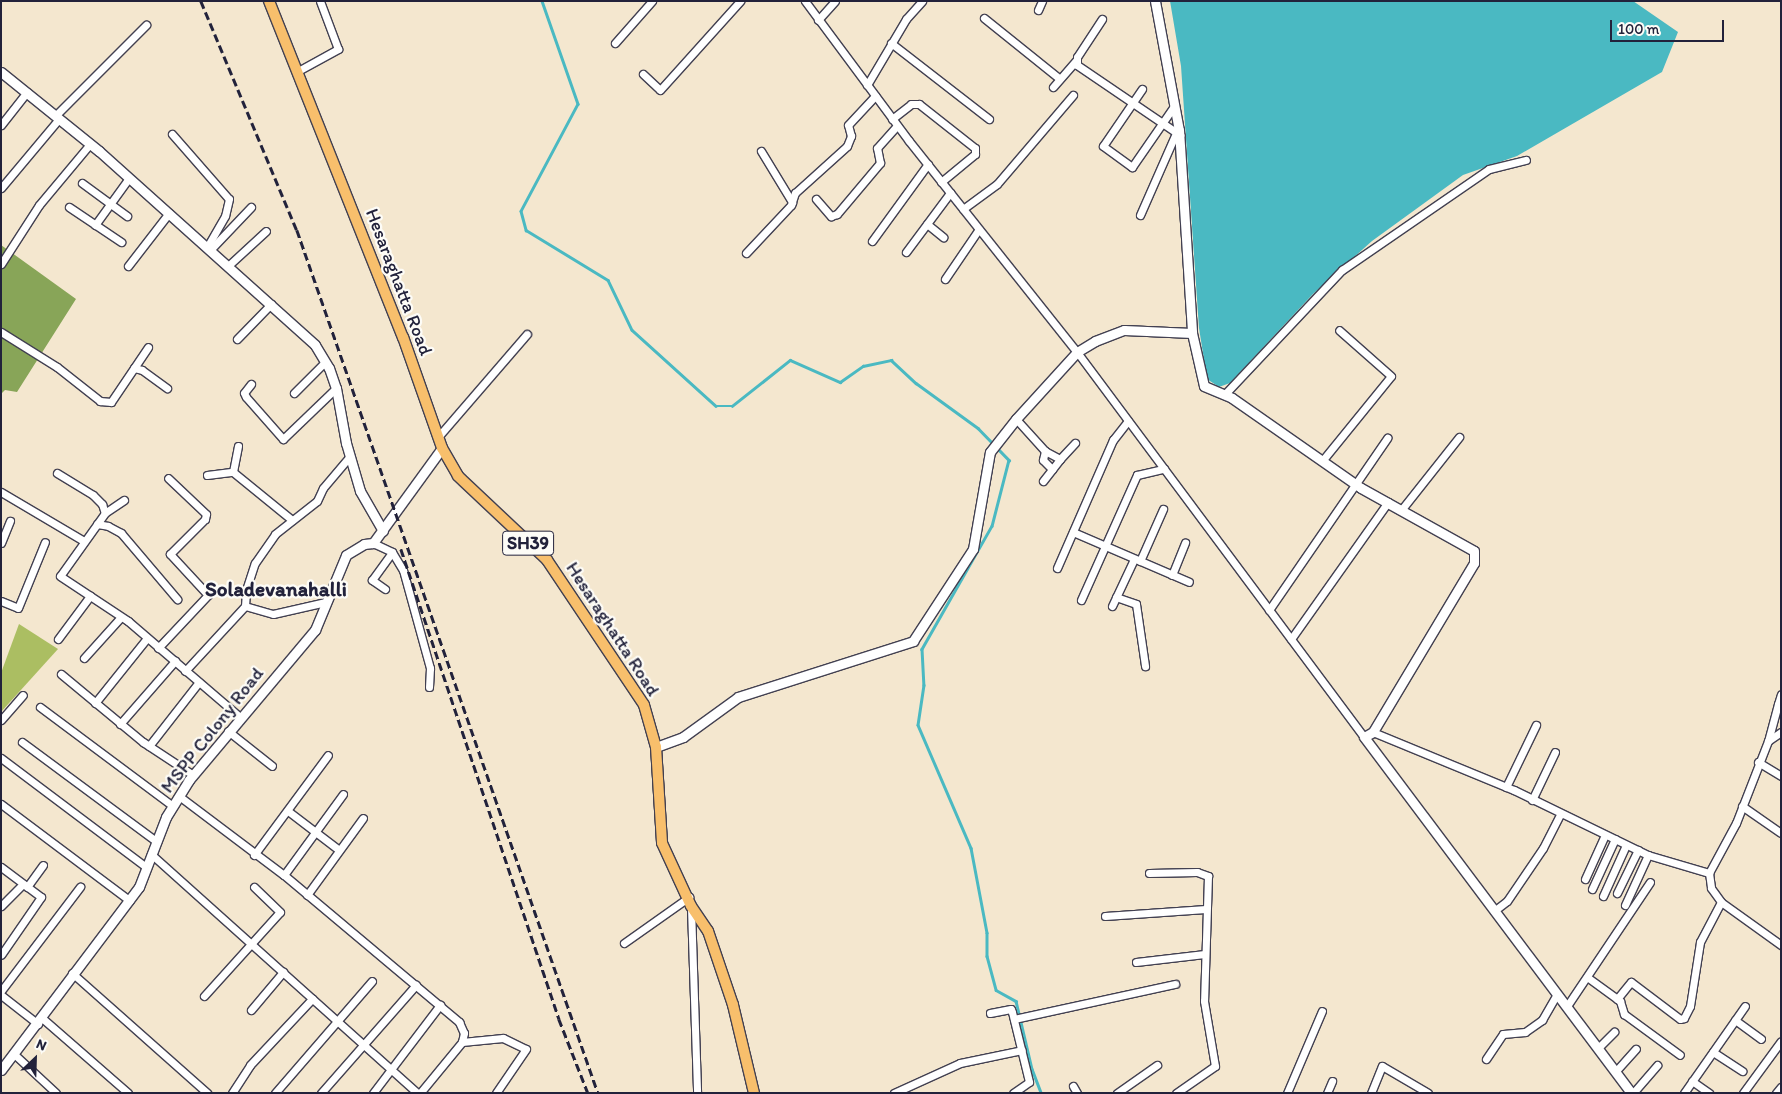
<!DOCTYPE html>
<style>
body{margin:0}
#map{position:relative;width:1782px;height:1094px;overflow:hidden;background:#f4e7cf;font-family:Itim,sans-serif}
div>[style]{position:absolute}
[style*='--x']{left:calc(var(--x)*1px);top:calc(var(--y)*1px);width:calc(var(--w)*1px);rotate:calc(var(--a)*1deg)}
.green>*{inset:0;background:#abbe62}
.forest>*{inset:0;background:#88a558}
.water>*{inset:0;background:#4ab9c2}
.stream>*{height:2.5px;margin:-1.25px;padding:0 1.25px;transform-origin:1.25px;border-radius:1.25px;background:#4ab9c2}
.roads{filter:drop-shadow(1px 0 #424051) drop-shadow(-1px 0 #424051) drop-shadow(0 1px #424051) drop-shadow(0 -1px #424051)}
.minor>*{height:7px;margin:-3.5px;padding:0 3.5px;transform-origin:3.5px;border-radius:3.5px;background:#fff}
.tertiary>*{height:9px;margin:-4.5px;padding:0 4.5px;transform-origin:4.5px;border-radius:4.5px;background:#fff}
.primary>*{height:10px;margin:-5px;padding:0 5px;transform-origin:5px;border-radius:5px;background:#f8bf6c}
.rail>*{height:2.5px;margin-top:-1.25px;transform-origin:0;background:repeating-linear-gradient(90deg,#22223b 0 8px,transparent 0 12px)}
span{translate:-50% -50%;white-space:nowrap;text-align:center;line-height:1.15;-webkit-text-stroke:4.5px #fdfcf7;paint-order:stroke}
.shield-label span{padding:1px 4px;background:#fdfcf7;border:1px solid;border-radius:4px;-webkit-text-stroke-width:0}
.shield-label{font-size:18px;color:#22223b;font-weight:700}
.street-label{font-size:19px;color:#22223b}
.quarter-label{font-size:21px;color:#22223b;font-weight:700}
.frame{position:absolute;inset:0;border:2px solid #22223b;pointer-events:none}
.north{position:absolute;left:10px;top:1034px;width:50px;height:50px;-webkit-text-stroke:4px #fdfcf7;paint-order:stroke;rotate:24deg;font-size:14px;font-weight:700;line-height:20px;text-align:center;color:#22223b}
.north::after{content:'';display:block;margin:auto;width:18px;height:22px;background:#22223b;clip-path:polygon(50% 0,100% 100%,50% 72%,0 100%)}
.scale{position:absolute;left:1610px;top:20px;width:114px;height:22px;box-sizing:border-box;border:2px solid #22223b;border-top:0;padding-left:6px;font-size:15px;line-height:18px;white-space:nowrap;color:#22223b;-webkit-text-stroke:4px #fdfcf7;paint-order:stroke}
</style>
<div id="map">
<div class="green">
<div style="clip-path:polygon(19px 624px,58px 649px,1px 712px,1px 673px)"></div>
</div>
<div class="forest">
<div style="clip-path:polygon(1px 245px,76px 299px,17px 392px,5px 390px,1px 394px)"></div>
</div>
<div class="water">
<div style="clip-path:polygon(1170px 1px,1633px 1px,1678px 32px,1662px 72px,1517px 156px,1463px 175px,1372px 241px,1313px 294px,1230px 383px,1219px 387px,1207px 379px,1199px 328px,1181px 66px)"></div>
</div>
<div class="stream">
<div style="--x:542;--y:1;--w:109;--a:70.7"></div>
<div style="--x:578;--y:104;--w:121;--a:118"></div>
<div style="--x:521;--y:211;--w:20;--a:75"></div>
<div style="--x:526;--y:230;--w:96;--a:31.4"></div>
<div style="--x:608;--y:280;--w:55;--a:64.4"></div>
<div style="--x:632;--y:330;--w:113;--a:42.1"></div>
<div style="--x:716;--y:406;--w:16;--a:0"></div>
<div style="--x:732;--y:406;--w:74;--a:-38.4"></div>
<div style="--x:790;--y:360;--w:55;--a:23.7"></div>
<div style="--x:840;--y:382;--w:28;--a:-35"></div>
<div style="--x:863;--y:366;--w:29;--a:-12"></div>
<div style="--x:891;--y:360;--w:34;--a:43"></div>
<div style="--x:916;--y:383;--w:77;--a:36"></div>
<div style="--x:978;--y:428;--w:45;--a:45.9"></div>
<div style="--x:1009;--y:460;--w:68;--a:104.4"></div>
<div style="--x:992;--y:526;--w:142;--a:119.6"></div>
<div style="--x:922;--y:649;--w:36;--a:87"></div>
<div style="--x:924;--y:685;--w:40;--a:98.5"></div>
<div style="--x:918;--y:725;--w:134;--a:66.7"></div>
<div style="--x:971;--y:848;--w:86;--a:79.3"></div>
<div style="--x:987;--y:933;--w:23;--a:90"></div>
<div style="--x:987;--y:956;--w:35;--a:75"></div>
<div style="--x:996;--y:990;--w:23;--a:29"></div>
<div style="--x:1016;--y:1001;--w:70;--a:76.8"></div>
<div style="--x:1032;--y:1069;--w:26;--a:69"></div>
</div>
<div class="roads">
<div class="minor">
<div style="--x:805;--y:1;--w:174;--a:53.4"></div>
<div style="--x:909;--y:141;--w:270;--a:51.5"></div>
<div style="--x:1077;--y:352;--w:480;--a:53.3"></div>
<div style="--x:1038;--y:10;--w:10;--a:-66"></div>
<div style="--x:984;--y:18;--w:97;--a:38.8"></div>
<div style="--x:1102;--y:19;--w:45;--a:123.3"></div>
<div style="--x:1077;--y:57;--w:8;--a:90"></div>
<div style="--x:1077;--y:65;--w:125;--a:34.2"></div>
<div style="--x:818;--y:20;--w:25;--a:-48"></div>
<div style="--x:615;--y:43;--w:56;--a:-48.6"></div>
<div style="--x:891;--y:43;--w:124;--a:37.8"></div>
<div style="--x:298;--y:71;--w:46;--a:-28.8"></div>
<div style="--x:338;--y:49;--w:51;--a:-110.6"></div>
<div style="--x:643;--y:74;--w:23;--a:43"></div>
<div style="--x:660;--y:90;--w:120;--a:-48"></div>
<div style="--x:867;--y:85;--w:77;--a:-59.4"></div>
<div style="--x:906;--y:19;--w:24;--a:-48"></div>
<div style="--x:1053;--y:87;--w:35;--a:-49"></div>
<div style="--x:1142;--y:89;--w:69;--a:124.4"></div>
<div style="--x:1103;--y:146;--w:36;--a:36"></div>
<div style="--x:1132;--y:167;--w:75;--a:-55.3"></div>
<div style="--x:55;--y:116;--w:129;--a:-45"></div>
<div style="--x:892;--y:119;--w:24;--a:-38"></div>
<div style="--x:911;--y:104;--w:8;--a:0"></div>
<div style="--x:919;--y:104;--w:71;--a:38.2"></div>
<div style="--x:975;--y:148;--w:6;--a:90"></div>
<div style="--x:975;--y:154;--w:44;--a:140.5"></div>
<div style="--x:1;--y:125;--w:42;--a:-51.8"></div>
<div style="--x:172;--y:134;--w:86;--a:48.8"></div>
<div style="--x:229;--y:199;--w:17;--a:103"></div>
<div style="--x:225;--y:216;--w:34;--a:120"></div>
<div style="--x:761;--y:151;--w:60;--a:58.7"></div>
<div style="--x:82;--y:183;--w:56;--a:36.3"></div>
<div style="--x:1;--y:188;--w:90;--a:-50"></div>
<div style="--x:816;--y:199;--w:23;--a:49"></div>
<div style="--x:831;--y:216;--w:6;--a:-18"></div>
<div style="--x:837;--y:214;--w:67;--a:-49.9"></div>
<div style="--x:880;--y:163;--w:15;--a:-101"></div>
<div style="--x:877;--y:148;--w:30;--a:-48"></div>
<div style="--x:69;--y:207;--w:63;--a:33.9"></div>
<div style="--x:963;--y:209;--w:42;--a:-36.3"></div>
<div style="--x:997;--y:184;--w:117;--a:-49.5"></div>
<div style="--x:1140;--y:215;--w:90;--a:-66.3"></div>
<div style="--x:927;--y:224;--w:21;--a:39"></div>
<div style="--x:95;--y:225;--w:58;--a:-54.1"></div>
<div style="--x:872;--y:241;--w:95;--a:-54"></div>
<div style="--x:211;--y:249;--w:58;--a:-46.4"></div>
<div style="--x:906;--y:252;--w:74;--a:-53.3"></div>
<div style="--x:746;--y:253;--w:66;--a:-46.8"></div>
<div style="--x:791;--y:205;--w:13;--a:-72"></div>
<div style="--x:795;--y:193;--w:70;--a:-42.1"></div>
<div style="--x:847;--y:146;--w:11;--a:-68"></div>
<div style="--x:851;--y:136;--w:11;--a:-105"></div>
<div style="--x:848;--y:125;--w:40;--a:-47"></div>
<div style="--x:1;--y:264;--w:70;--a:-57.2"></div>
<div style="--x:39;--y:205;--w:80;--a:-50.1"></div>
<div style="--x:229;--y:265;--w:50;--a:-42.6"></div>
<div style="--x:128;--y:266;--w:67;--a:-52.3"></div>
<div style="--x:945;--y:279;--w:60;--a:-55.8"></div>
<div style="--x:1;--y:332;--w:66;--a:32"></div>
<div style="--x:57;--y:367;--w:55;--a:38.3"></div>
<div style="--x:100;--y:401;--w:11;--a:5"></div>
<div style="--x:111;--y:402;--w:41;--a:-55.9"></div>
<div style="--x:134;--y:368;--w:8;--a:14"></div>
<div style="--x:142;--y:370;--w:31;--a:36"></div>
<div style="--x:237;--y:339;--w:49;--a:-45.8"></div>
<div style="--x:134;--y:368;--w:25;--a:-56"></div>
<div style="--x:251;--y:384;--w:11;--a:128"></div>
<div style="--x:244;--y:393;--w:4;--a:63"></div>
<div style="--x:246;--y:397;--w:56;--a:48.6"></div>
<div style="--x:283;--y:439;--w:74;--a:-43.9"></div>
<div style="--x:294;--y:393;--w:44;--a:-45"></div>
<div style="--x:1224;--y:395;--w:172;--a:-46.7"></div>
<div style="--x:1342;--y:270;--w:178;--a:-34.5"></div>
<div style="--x:1489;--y:169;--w:38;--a:-14"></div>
<div style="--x:1016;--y:419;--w:43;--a:47.8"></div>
<div style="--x:1045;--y:451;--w:9;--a:103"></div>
<div style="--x:1043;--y:460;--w:13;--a:45"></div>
<div style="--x:438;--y:437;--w:136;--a:-49.2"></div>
<div style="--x:238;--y:446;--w:26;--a:101"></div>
<div style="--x:233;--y:472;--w:76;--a:39.1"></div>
<div style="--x:1060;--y:459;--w:22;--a:-47"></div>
<div style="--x:1322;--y:461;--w:109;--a:-50.9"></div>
<div style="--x:1391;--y:376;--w:69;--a:-138.5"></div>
<div style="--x:57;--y:473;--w:42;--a:31.4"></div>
<div style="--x:93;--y:495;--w:13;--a:45"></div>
<div style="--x:102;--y:504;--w:9;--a:72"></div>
<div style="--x:207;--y:475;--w:26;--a:-7"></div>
<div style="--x:1043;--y:481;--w:28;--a:-52"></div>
<div style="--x:1060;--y:459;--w:17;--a:-152"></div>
<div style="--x:1;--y:492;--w:96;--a:30.6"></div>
<div style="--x:124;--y:500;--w:23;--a:146"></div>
<div style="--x:105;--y:513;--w:77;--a:125.5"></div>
<div style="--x:60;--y:576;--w:82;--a:33.5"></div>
<div style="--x:128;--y:621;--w:148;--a:40.6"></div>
<div style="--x:1402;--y:509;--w:92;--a:-51.6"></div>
<div style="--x:97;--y:524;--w:11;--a:10"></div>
<div style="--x:108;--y:526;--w:15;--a:28"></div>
<div style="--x:121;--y:533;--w:87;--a:49.7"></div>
<div style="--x:1073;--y:532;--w:126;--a:23.3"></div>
<div style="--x:1;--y:543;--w:24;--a:-68"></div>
<div style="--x:373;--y:543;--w:21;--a:25"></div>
<div style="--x:392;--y:552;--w:21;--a:59"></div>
<div style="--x:403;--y:570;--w:102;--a:74.6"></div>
<div style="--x:430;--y:668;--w:19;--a:93"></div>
<div style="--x:1140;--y:561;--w:57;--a:-66.1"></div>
<div style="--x:1057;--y:568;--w:140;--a:-66.4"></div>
<div style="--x:1113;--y:440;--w:24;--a:-52"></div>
<div style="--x:1172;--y:575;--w:35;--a:-68"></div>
<div style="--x:385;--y:589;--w:16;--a:-145"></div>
<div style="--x:372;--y:580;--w:34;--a:-54"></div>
<div style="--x:1116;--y:597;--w:21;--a:19"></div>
<div style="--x:1136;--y:604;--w:63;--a:81.7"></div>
<div style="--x:1081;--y:600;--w:137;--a:-65.9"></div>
<div style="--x:1137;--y:475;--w:28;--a:-13"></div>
<div style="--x:1;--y:601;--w:18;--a:22"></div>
<div style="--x:18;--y:608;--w:71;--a:-67.8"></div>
<div style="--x:245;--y:606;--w:29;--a:16"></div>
<div style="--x:273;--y:614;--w:54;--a:-12.8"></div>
<div style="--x:1112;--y:606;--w:52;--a:-64.9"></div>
<div style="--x:1269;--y:610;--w:209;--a:-55.5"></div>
<div style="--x:58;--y:639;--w:54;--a:-53.3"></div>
<div style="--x:1291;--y:639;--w:168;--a:-54.7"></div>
<div style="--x:158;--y:648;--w:73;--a:-46.7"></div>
<div style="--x:208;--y:595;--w:56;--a:-132.8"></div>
<div style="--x:170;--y:554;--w:49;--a:-45"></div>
<div style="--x:205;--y:519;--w:5;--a:-79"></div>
<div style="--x:206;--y:514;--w:52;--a:-136.5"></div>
<div style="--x:84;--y:658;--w:55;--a:-47.9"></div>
<div style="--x:185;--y:671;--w:88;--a:-47.3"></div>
<div style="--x:245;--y:606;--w:16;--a:-86"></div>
<div style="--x:246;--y:590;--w:28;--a:-72"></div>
<div style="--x:255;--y:563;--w:35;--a:-55"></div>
<div style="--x:275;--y:534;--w:53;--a:-38.2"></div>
<div style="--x:317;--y:501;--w:14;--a:-65"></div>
<div style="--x:323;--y:488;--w:42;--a:-49.8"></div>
<div style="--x:61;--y:674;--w:107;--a:39.7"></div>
<div style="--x:143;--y:742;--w:60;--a:33.4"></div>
<div style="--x:95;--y:703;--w:83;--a:-51.3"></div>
<div style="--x:1778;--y:704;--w:10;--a:-73"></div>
<div style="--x:1781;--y:705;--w:3;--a:-162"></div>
<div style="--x:1778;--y:704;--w:38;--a:105"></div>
<div style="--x:1768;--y:741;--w:88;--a:111.3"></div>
<div style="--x:1736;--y:823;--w:57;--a:118.4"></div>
<div style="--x:1709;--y:873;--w:15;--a:82"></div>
<div style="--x:1711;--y:888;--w:17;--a:54"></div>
<div style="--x:1721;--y:902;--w:74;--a:35.6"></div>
<div style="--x:40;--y:707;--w:166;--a:36.7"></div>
<div style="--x:1;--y:720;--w:33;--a:-49"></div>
<div style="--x:120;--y:724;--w:84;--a:-48.9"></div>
<div style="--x:228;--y:731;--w:56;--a:38.5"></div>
<div style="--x:1373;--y:732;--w:152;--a:22.4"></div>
<div style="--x:1514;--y:790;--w:149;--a:25.9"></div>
<div style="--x:1648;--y:855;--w:64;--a:16.4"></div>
<div style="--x:1768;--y:741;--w:16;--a:-35"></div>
<div style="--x:22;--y:742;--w:168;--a:36.5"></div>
<div style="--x:149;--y:746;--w:81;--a:-52"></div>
<div style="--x:1;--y:758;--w:181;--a:36.9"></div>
<div style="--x:1758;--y:762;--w:27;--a:31"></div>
<div style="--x:1506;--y:787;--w:69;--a:-64.2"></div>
<div style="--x:179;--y:796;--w:131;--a:37"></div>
<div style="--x:284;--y:875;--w:229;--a:40"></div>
<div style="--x:459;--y:1022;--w:12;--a:66"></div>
<div style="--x:464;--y:1033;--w:9;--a:103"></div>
<div style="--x:462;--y:1042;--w:66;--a:129.5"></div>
<div style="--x:1532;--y:800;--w:53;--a:-64.4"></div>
<div style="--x:1;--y:804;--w:161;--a:36.9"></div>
<div style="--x:1742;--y:806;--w:47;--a:34.7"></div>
<div style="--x:288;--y:811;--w:64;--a:37.4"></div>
<div style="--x:151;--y:854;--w:358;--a:41.9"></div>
<div style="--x:254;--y:855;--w:124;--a:-53.5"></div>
<div style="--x:1;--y:867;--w:50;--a:36.9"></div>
<div style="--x:41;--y:897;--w:70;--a:124.6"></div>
<div style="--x:1149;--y:873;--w:48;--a:-1.2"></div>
<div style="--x:1197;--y:872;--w:12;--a:20"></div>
<div style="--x:1208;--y:876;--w:125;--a:91.8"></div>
<div style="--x:1204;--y:1001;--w:66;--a:80.4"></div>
<div style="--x:1215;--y:1066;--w:47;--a:145.3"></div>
<div style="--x:284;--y:875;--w:100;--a:-53.9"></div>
<div style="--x:1585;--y:879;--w:48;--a:-65.6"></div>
<div style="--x:27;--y:887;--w:27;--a:-54"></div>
<div style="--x:1592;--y:889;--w:55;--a:-65.3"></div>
<div style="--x:1617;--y:893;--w:48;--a:-64"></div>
<div style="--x:307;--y:895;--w:95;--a:-54"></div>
<div style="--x:1603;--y:896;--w:56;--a:-65.7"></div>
<div style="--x:1625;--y:905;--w:55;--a:-65.3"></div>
<div style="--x:1;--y:906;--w:31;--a:-45"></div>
<div style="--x:691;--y:908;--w:185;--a:88.1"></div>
<div style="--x:1494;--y:911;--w:16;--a:-38"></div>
<div style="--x:1507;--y:901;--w:64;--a:-55.8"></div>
<div style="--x:1543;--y:848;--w:37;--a:-63"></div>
<div style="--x:1105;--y:916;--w:101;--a:-4"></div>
<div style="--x:624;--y:943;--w:80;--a:-35.3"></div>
<div style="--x:1136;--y:962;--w:69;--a:-6.6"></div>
<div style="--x:72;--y:973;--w:181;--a:41.6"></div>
<div style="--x:1587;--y:977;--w:41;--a:36"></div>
<div style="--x:1620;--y:1001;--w:14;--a:73"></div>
<div style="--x:1624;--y:1014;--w:69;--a:36.2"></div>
<div style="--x:1;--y:991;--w:131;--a:-52.8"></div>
<div style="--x:1;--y:995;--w:47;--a:38.1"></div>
<div style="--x:204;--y:996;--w:113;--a:-47.9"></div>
<div style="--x:280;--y:912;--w:36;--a:-136"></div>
<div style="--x:1617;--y:999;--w:22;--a:-51"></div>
<div style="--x:1631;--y:982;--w:61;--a:37.1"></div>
<div style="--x:1680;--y:1019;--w:4;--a:-14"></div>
<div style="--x:1684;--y:1018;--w:13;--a:-63"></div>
<div style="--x:1690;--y:1006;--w:65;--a:-81.1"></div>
<div style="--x:1700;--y:942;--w:45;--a:-62.3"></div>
<div style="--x:1567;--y:1006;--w:149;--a:-56.2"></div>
<div style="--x:251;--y:1010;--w:50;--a:-49.9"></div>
<div style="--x:990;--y:1013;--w:21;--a:-11"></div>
<div style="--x:1011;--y:1009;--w:3;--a:72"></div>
<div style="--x:1012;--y:1012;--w:72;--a:76.3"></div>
<div style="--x:1029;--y:1082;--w:19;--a:145"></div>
<div style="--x:42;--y:1018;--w:114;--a:41.1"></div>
<div style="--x:1014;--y:1019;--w:165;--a:-12.3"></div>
<div style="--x:1735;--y:1020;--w:32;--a:36"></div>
<div style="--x:462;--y:1042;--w:41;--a:-5.6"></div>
<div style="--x:503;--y:1038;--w:25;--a:26"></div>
<div style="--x:526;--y:1049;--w:53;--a:124.3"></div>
<div style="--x:1598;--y:1048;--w:23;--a:-45"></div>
<div style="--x:1713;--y:1052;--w:35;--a:33"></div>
<div style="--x:14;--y:1054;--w:57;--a:42.9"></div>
<div style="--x:1486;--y:1059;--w:30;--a:-56"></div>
<div style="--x:1503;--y:1034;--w:22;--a:-5"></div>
<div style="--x:1525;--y:1032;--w:21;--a:-35"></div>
<div style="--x:1542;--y:1020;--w:30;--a:-60"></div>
<div style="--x:1615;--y:1072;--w:31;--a:-48"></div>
<div style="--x:1692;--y:1081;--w:21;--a:35"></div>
<div style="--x:1073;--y:1086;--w:8;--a:60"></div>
<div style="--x:232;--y:1093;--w:33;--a:-57"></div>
<div style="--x:250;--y:1065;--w:91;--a:-46.8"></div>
<div style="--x:275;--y:1093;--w:148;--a:-49.1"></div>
<div style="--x:321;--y:1093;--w:144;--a:-48.7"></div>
<div style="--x:373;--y:1093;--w:111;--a:-52.7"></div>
<div style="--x:894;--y:1093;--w:72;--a:-24.4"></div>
<div style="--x:960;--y:1063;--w:63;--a:-11.8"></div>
<div style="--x:1117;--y:1093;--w:49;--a:-35"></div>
<div style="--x:1287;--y:1093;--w:89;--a:-66.9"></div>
<div style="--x:1327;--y:1093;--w:13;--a:-67"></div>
<div style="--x:1371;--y:1093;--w:29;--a:-68"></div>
<div style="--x:1382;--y:1066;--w:53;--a:30.4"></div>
<div style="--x:1633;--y:1093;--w:37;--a:-49"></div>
<div style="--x:1684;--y:1093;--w:106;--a:-55"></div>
<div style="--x:1743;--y:1093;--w:64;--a:-53.8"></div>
<div style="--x:1776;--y:1093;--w:8;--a:-50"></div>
</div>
<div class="tertiary">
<div style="--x:1155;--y:1;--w:131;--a:79.5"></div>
<div style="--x:1179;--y:130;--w:203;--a:86.3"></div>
<div style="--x:1192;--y:333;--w:54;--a:77.2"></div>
<div style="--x:1204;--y:386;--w:30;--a:23"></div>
<div style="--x:1232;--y:398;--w:157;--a:34.9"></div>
<div style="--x:1361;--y:488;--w:129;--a:29.1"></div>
<div style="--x:1474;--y:551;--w:12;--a:90"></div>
<div style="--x:1474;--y:563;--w:197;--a:120.9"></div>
<div style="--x:1373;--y:732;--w:10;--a:151"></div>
<div style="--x:1364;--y:737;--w:445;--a:53.1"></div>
<div style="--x:1;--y:72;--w:126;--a:38.9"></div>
<div style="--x:99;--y:151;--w:290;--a:41.9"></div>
<div style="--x:315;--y:345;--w:27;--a:59"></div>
<div style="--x:329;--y:368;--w:21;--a:71"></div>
<div style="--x:336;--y:388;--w:56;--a:79.7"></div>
<div style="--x:346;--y:443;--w:50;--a:73.7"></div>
<div style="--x:360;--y:491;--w:46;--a:60.1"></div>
<div style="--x:656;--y:747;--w:29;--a:-20"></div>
<div style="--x:683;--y:737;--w:68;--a:-36"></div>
<div style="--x:738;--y:697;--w:184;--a:-17.7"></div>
<div style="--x:913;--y:641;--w:110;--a:-56.9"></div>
<div style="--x:973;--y:549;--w:98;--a:-80.1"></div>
<div style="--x:990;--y:452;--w:42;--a:-51.8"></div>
<div style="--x:1016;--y:419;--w:91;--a:-47.7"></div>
<div style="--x:1077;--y:352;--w:21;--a:-31"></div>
<div style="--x:1095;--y:341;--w:31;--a:-21"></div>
<div style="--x:1124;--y:330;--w:68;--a:2.5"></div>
<div style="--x:1;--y:1070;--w:229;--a:-53"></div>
<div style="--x:139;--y:887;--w:75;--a:-68.9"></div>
<div style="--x:166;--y:817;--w:44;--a:-58.1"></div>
<div style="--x:189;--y:780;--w:196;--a:-50"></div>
<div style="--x:315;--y:630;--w:81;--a:-67.5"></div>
<div style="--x:346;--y:555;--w:21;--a:-31"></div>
<div style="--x:364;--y:544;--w:9;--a:-6"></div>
<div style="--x:373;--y:543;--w:117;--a:-54"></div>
</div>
<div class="primary">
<div style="--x:269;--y:1;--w:362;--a:68.3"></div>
<div style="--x:403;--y:337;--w:118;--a:70.6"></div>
<div style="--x:442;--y:448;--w:32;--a:60"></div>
<div style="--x:458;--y:476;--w:122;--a:43.3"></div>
<div style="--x:547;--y:560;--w:174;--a:56.2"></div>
<div style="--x:644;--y:705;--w:44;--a:74.1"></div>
<div style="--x:656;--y:747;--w:96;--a:86.4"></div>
<div style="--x:662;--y:843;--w:69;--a:65.3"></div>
<div style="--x:691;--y:906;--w:30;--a:56"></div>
<div style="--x:708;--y:931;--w:78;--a:71.3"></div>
<div style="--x:733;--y:1005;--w:90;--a:76.6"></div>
</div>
</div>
<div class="rail">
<div style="--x:201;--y:1;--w:248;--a:67.3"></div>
<div style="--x:297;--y:230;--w:914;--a:70.77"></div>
<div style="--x:401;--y:549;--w:496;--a:71.4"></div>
<div style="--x:559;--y:1019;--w:79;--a:68.6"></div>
</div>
<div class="shield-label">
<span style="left:528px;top:543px">SH39</span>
</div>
<div class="street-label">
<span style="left:399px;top:282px;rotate:69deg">Hesaraghatta Road</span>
<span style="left:613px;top:629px;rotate:57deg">Hesaraghatta Road</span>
<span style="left:212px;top:730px;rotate:-52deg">MSPP Colony Road</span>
</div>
<div class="quarter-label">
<span style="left:276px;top:589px">Soladevanahalli</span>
</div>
<div class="frame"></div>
<div class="north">N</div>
<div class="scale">100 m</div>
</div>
